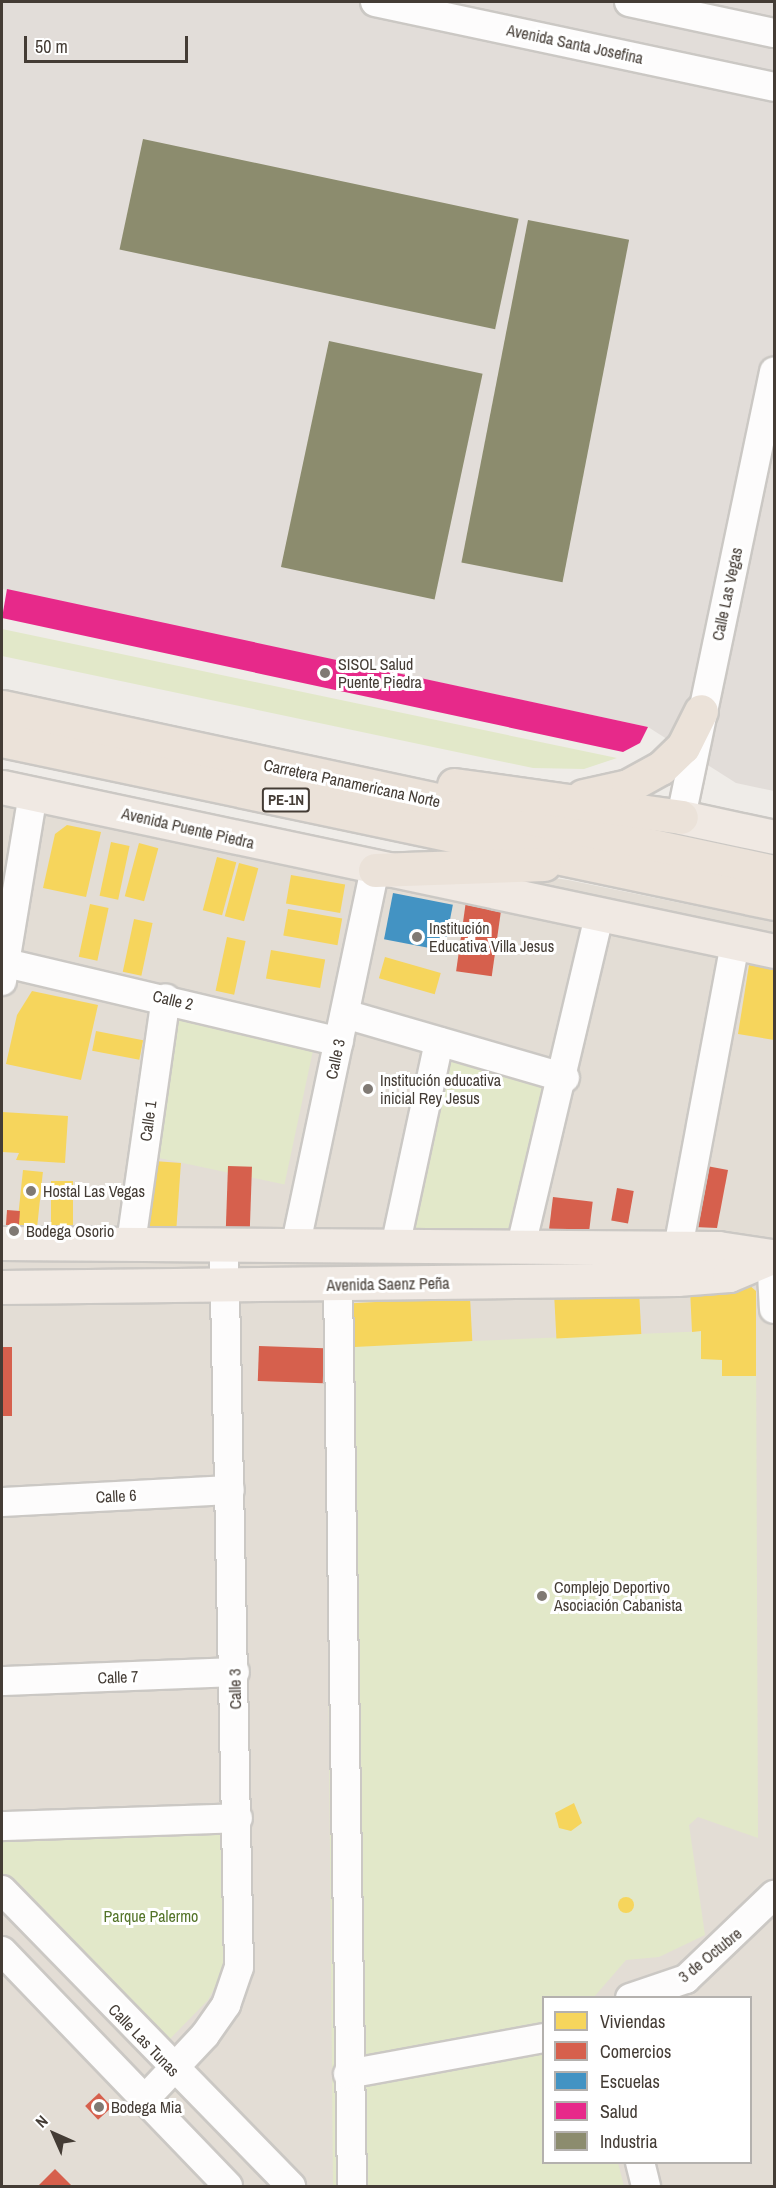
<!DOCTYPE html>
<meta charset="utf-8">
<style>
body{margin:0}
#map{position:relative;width:776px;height:2188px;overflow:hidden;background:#efece8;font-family:"Archivo Narrow",sans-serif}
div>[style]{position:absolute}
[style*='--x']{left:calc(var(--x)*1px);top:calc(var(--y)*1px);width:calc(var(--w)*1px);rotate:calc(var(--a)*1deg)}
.residential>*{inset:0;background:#e3ddd5}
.industrial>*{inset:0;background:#e2ddd9}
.green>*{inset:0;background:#e2e8c9;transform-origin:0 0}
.homes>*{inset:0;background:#f6d55c;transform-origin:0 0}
.round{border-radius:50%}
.shops>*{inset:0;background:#d6604d;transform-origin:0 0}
.schools>*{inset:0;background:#4393c3;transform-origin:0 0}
.health>*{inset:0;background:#e7298a}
.industry>*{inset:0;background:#8c8c6e;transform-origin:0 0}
.roads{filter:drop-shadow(2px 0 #cbc8c4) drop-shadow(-2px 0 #cbc8c4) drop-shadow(0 2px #cbc8c4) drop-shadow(0 -2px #cbc8c4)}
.minor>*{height:28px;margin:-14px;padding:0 14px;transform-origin:14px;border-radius:14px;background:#fdfcfc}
.major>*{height:33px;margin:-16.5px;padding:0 16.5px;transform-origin:16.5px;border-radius:16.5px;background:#f0e9e3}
.highway>*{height:33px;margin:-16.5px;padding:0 16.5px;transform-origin:16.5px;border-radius:16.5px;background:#ebe2d9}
.dots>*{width:16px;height:16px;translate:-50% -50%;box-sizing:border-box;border:3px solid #fff;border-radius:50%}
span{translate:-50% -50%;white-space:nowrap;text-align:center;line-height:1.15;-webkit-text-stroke:6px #fff;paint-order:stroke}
.shield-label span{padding:2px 4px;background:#fff;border:2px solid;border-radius:4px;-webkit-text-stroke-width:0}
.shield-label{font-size:15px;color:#443c35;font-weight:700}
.street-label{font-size:16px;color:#443c35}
.poi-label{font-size:16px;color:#443c35}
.left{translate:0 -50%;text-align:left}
.park-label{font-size:16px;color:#54742a}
.frame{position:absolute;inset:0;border:3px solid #443c35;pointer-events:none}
.legend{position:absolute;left:542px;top:1996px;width:210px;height:168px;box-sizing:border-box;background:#fff;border:2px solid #b4b1ae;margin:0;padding:8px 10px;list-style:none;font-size:18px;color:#443c35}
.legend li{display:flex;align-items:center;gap:12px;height:30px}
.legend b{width:30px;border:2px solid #b4b1ae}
.north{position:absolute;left:24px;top:2104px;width:60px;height:60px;-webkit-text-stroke:4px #fff;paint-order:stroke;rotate:315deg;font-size:16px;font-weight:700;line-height:24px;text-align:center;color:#443c35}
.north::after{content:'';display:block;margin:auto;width:21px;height:27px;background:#443c35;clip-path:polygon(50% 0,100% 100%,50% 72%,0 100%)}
.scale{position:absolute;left:24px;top:36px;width:164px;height:27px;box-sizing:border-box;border:3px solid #443c35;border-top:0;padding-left:8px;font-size:18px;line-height:21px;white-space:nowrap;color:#443c35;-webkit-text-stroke:4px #fff;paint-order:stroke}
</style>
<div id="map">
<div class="residential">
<div style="clip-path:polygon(evenodd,2px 771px,360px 849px,568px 880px,774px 922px,774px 2186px,2px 2186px,2px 771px,544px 1998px,750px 1998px,750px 2162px,544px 2162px,544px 1998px)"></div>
</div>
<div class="industrial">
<div style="clip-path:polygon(2px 2px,774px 2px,774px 791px,736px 783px,648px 727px,2px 589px)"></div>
</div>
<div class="green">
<div style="clip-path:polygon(2px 629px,617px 758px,584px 769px,533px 768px,2px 656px)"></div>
<div style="left:179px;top:1017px;width:138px;height:142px;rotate:12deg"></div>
<div style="clip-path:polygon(438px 1034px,561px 1067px,520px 1259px,392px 1257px)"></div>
<div style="clip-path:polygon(325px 1303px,353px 1346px,756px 1329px,758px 1838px,698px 1817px,689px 1825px,705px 1935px,659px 1957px,626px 1960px,594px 1997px,544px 1998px,544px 2162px,618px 2163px,624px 2186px,333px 2186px)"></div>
<div style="clip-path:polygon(230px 1835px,230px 1945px,224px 1971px,208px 2000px,164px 2045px,2px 1875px,2px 1836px)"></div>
</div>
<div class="homes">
<div style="clip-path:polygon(67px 825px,101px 832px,86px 897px,43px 888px,55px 834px)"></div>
<div style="left:111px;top:842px;width:19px;height:55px;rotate:12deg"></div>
<div style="left:139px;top:843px;width:20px;height:55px;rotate:15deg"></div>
<div style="left:217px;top:857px;width:20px;height:55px;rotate:15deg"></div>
<div style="left:239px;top:863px;width:20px;height:55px;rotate:15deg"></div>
<div style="left:291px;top:875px;width:55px;height:29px;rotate:10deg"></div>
<div style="left:90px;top:904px;width:19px;height:54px;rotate:12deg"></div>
<div style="left:288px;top:909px;width:55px;height:27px;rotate:10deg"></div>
<div style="left:134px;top:919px;width:19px;height:54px;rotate:12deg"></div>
<div style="left:227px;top:937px;width:19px;height:55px;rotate:12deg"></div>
<div style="left:271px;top:950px;width:55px;height:29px;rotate:10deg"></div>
<div style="left:385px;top:957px;width:58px;height:22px;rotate:16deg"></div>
<div style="clip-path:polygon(749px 965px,774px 968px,774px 1040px,738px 1034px)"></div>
<div style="clip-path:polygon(32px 991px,98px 1005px,81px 1080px,6px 1064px,17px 1015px)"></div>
<div style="left:96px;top:1031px;width:48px;height:20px;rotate:11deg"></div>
<div style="clip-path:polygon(2px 1112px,68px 1116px,65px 1163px,16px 1160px,19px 1153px,2px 1152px)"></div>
<div style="left:154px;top:1161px;width:27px;height:68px;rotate:4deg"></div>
<div style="left:23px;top:1170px;width:20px;height:64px;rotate:6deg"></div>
<div style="left:73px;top:1181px;width:48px;height:22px;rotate:90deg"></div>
<div style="clip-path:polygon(749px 1285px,756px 1291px,756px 1376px,722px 1376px,722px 1360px,701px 1359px,701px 1331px,692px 1332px,690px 1289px)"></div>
<div style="left:639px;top:1290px;width:44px;height:85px;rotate:87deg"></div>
<div style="left:470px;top:1297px;width:44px;height:118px;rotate:87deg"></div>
<div style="clip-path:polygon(574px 1803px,582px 1823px,571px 1831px,559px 1828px,555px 1813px)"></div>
<div class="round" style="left:618px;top:1897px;width:16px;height:16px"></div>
</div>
<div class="shops">
<div style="left:466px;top:901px;width:36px;height:71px;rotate:8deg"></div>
<div style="clip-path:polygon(696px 1164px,728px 1170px,717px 1228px,694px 1227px)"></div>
<div style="left:228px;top:1166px;width:24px;height:63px;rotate:2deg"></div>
<div style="left:617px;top:1188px;width:17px;height:33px;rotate:10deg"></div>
<div style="left:553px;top:1197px;width:40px;height:32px;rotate:7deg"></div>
<div style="left:7px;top:1210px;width:13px;height:23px;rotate:4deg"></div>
<div style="left:259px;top:1346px;width:65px;height:35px;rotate:2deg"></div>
<div style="left:2px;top:1347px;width:10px;height:69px"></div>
<div style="left:99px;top:2093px;width:19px;height:19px;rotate:47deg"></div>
<div style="clip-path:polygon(55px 2169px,72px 2186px,38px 2186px)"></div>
</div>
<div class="schools">
<div style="left:393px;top:893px;width:61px;height:47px;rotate:11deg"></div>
</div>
<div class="health">
<div style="clip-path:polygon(7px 589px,648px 727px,640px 743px,623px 752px,2px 618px)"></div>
</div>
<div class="industry">
<div style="left:143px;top:139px;width:384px;height:113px;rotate:12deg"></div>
<div style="left:528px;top:220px;width:103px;height:349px;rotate:11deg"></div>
<div style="left:329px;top:341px;width:157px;height:231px;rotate:12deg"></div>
</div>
<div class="roads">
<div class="minor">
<div style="--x:375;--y:2;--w:408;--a:12"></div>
<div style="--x:629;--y:2;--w:148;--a:12.1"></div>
<div style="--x:681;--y:817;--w:455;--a:-78.2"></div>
<div style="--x:6;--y:963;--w:342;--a:13.3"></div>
<div style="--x:2;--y:981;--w:190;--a:-80.6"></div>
<div style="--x:345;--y:1014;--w:229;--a:16.2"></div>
<div style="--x:131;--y:1243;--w:247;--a:-81.9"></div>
<div style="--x:521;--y:1246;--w:339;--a:-76.7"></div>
<div style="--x:395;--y:1247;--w:210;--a:-77.9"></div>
<div style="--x:295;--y:1248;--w:386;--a:-78.1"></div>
<div style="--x:678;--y:1248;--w:309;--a:-79.4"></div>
<div style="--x:771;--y:1256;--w:53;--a:86.8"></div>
<div style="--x:338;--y:1285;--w:901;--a:89.11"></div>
<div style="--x:2;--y:1502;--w:228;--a:-3"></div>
<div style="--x:2;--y:1681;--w:233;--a:-2.2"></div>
<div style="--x:2;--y:1826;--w:236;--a:-1.9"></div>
<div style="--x:2;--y:1890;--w:414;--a:45.7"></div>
<div style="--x:2;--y:1951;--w:326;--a:46.1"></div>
<div style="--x:630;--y:1998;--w:59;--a:-18.7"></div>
<div style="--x:686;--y:1979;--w:122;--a:-43.7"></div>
<div style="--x:348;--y:2074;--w:199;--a:-10.4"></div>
<div style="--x:144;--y:2100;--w:89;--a:-46.8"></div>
<div style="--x:205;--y:2035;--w:37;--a:-55"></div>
<div style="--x:226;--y:2005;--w:40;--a:-71.1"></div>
<div style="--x:239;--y:1967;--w:721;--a:-91.19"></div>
<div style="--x:640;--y:2162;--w:25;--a:76"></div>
</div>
<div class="major">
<div style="--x:2;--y:787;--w:789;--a:11.99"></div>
<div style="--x:681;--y:817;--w:95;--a:12.1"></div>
<div style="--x:2;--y:1243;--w:716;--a:0.4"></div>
<div style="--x:718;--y:1248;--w:54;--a:8.6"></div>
<div style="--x:2;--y:1287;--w:675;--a:-0.68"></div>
<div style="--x:677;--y:1279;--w:52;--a:-4.4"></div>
<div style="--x:729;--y:1275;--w:49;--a:-22.9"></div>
</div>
<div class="highway">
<div style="--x:2;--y:707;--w:789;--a:12.06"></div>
<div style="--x:2;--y:740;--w:789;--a:11.92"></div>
<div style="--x:454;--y:785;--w:229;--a:8"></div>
<div style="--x:583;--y:796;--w:46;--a:-12.5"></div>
<div style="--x:628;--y:786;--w:38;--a:-29"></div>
<div style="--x:661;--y:768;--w:30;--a:-44"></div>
<div style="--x:683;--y:747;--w:40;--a:-63.4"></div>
<div style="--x:375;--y:870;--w:169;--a:-2"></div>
</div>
</div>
<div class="dots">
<div style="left:325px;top:673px;background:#807a74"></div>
<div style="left:417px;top:937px;background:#807a74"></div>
<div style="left:368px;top:1089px;background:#807a74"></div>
<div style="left:31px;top:1191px;background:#807a74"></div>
<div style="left:14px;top:1231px;background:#807a74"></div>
<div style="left:542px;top:1596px;background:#807a74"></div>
<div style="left:99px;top:2107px;background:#807a74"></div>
</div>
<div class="shield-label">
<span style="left:286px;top:800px">PE-1N</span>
</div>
<div class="street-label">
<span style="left:575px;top:44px;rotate:12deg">Avenida Santa Josefina</span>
<span style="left:727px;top:594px;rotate:-78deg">Calle Las Vegas</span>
<span style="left:352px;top:783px;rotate:12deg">Carretera Panamericana Norte</span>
<span style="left:188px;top:828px;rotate:13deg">Avenida Puente Piedra</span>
<span style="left:173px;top:1000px;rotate:13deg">Calle 2</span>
<span style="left:335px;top:1059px;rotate:-78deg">Calle 3</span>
<span style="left:148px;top:1121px;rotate:-82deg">Calle 1</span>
<span style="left:388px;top:1284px;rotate:-1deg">Avenida Saenz Peña</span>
<span style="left:116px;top:1496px;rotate:-3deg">Calle 6</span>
<span style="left:118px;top:1677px;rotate:-2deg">Calle 7</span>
<span style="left:235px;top:1689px;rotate:-91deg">Calle 3</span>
<span style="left:710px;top:1955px;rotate:-39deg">3 de Octubre</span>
<span style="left:144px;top:2040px;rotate:46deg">Calle Las Tunas</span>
</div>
<div class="poi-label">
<span class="left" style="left:338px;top:673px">SISOL Salud<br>Puente Piedra</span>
<span class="left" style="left:429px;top:937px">Institución<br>Educativa Villa Jesus</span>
<span class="left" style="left:380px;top:1089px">Institución educativa<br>inicial Rey Jesus</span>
<span class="left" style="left:43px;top:1191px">Hostal Las Vegas</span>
<span class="left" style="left:26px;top:1231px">Bodega Osorio</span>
<span class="left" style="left:554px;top:1596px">Complejo Deportivo<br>Asociación Cabanista</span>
<span class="left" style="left:111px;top:2107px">Bodega Mia</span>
</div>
<div class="park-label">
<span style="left:151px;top:1916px">Parque Palermo</span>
</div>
<div class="frame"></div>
<ul class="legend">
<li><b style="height:16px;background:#f6d55c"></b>Viviendas</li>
<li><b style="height:16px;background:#d6604d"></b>Comercios</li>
<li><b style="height:16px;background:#4393c3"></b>Escuelas</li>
<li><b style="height:16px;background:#e7298a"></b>Salud</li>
<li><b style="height:16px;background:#8c8c6e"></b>Industria</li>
</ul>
<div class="north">N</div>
<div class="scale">50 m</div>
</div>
